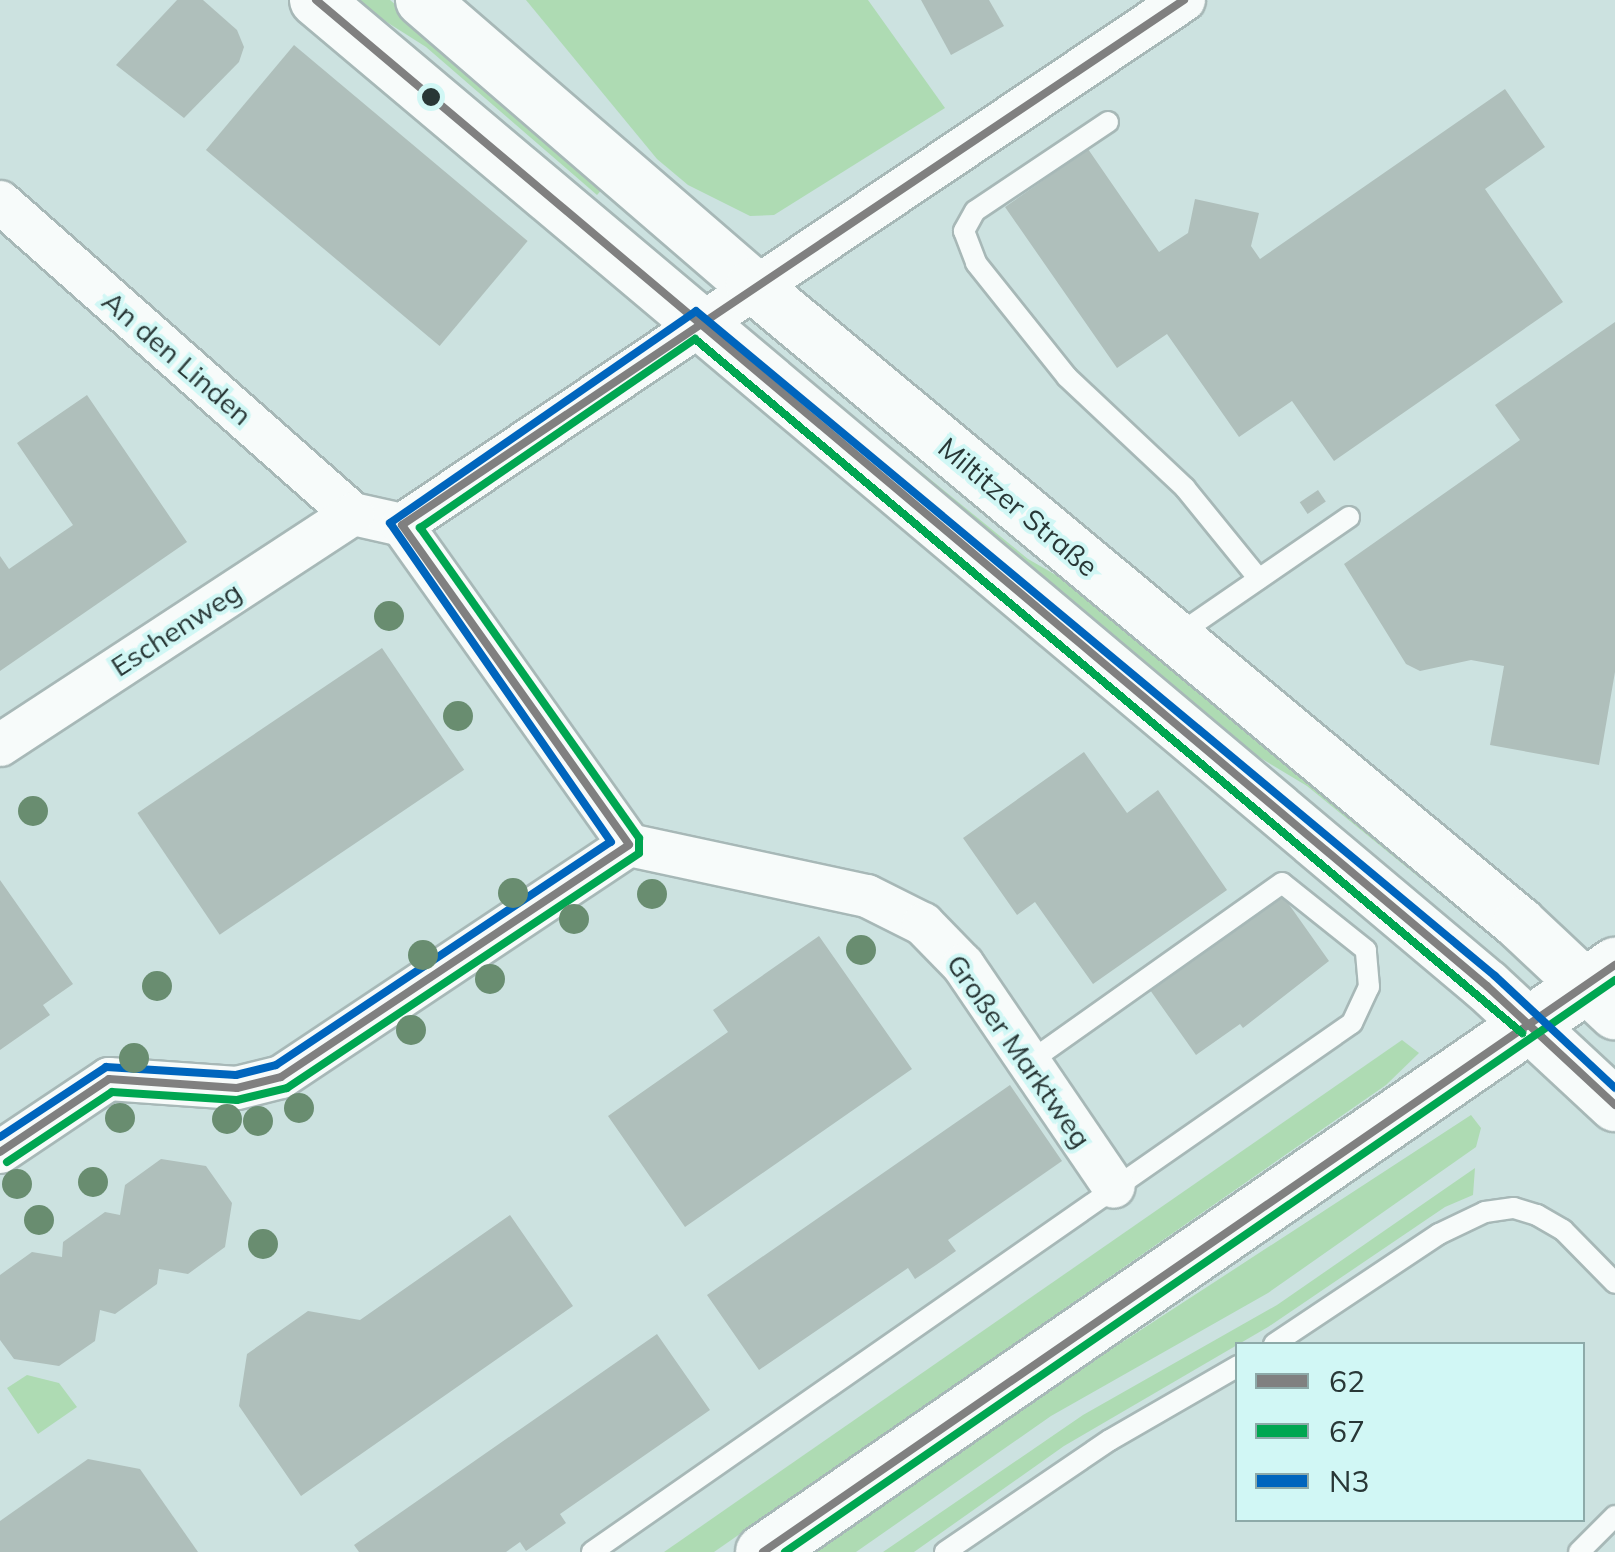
<!DOCTYPE html>
<meta charset="utf-8">
<style>
body{margin:0}
#map{position:relative;width:1615px;height:1552px;overflow:hidden;background:#cce2e0;font-family:Mulish,sans-serif}
div>[style]{position:absolute}
[style*='--x']{left:calc(var(--x)*1px);top:calc(var(--y)*1px);width:calc(var(--w)*1px);rotate:calc(var(--a)*1deg)}
.green>*{inset:0;background:#aedbb3}
.building>*{inset:0;background:#afbfbb;transform-origin:0 0}
.roads{filter:drop-shadow(2px 0 #a7b8b7) drop-shadow(-2px 0 #a7b8b7) drop-shadow(0 2px #a7b8b7) drop-shadow(0 -2px #a7b8b7)}
.service>*{height:20px;margin:-10px;padding:0 10px;transform-origin:10px;border-radius:10px;background:#f7fbfa}
.minor>*{height:42px;margin:-21px;padding:0 21px;transform-origin:21px;border-radius:21px;background:#f7fbfa}
.tertiary>*{height:52px;margin:-26px;padding:0 26px;transform-origin:26px;border-radius:26px;background:#f7fbfa}
.primary>*{height:55px;margin:-27.5px;padding:0 27.5px;transform-origin:27.5px;border-radius:27.5px;background:#f7fbfa}
.bus-1>*{height:8px;margin:-4px;padding:0 4px;transform-origin:4px;border-radius:4px;background:#808080}
.bus-2>*{height:8px;margin:-4px;padding:0 4px;transform-origin:4px;border-radius:4px;background:#00a651}
.bus-3>*{height:8px;margin:-4px;padding:0 4px;transform-origin:4px;border-radius:4px;background:#0065bd}
.trees>*{width:30px;height:30px;margin:-15px;border-radius:50%;background:#698d70}
.dots>*{width:28px;height:28px;translate:-50% -50%;box-sizing:border-box;border:5px solid #d1f7f5;border-radius:50%}
span{translate:-50% -50%;white-space:nowrap;text-align:center;line-height:1.15;-webkit-text-stroke:8px #d1f7f5;paint-order:stroke}
.street-label{font-size:28px;color:#283736}
.legend{position:absolute;left:1235px;top:1342px;width:350px;height:180px;box-sizing:border-box;background:#d1f7f5;border:2px solid #8daaa9;margin:0;padding:12px 18px;list-style:none;font-size:30px;color:#283736}
.legend li{display:flex;align-items:center;gap:20px;height:50px}
.legend b{width:50px;border:2px solid #8daaa9}
</style>
<div id="map">
<div class="green">
<div style="clip-path:polygon(352px 0,390px 0,606px 185px,597px 195px,426px 47px)"></div>
<div style="clip-path:polygon(526px 0,868px 0,945px 108px,774px 215px,750px 216px,688px 185px,657px 159px)"></div>
<div style="clip-path:polygon(854px 417px,1028px 559px,1094px 597px,1466px 904px,1459px 910px,1307px 786px,1234px 742px,845px 428px)"></div>
<div style="clip-path:polygon(1402px 1040px,1419px 1053px,1386px 1085px,714px 1552px,664px 1552px)"></div>
<div style="clip-path:polygon(1471px 1115px,1481px 1128px,1476px 1147px,1268px 1293px,1051px 1416px,856px 1552px,800px 1552px)"></div>
<div style="clip-path:polygon(1475px 1168px,1473px 1195px,1445px 1207px,1268px 1327px,1064px 1446px,914px 1552px,883px 1552px,1083px 1415px,1277px 1305px)"></div>
<div style="clip-path:polygon(27px 1375px,59px 1383px,77px 1407px,38px 1434px,7px 1388px)"></div>
</div>
<div class="building">
<div style="clip-path:polygon(177px 0,203px 0,237px 30px,244px 47px,239px 62px,184px 118px,116px 65px)"></div>
<div style="clip-path:polygon(921px 0,989px 0,1004px 26px,951px 55px)"></div>
<div style="left:294px;top:45px;width:305px;height:137px;rotate:40deg"></div>
<div style="clip-path:polygon(1505px 89px,1545px 147px,1485px 189px,1563px 302px,1334px 461px,1292px 401px,1239px 437px,1167px 334px,1117px 368px,1005px 207px,1088px 149px,1159px 252px,1188px 233px,1195px 199px,1259px 213px,1251px 246px,1260px 259px)"></div>
<div style="clip-path:polygon(1615px 322px,1615px 672px,1599px 765px,1490px 745px,1504px 666px,1471px 660px,1420px 671px,1406px 664px,1344px 564px,1520px 440px,1495px 405px)"></div>
<div style="clip-path:polygon(87px 395px,187px 542px,0 671px,0 556px,9px 569px,73px 525px,17px 443px)"></div>
<div style="left:1318px;top:490px;width:14px;height:22px;rotate:56deg"></div>
<div style="left:382px;top:648px;width:147px;height:295px;rotate:56deg"></div>
<div style="clip-path:polygon(1084px 752px,1127px 813px,1158px 790px,1227px 890px,1093px 984px,1035px 902px,1017px 915px,963px 838px)"></div>
<div style="clip-path:polygon(0 880px,73px 984px,43px 1005px,50px 1015px,0 1050px)"></div>
<div style="clip-path:polygon(1283px 896px,1329px 961px,1243px 1028px,1240px 1024px,1196px 1055px,1150px 990px)"></div>
<div style="clip-path:polygon(819px 936px,912px 1069px,685px 1227px,608px 1116px,728px 1032px,713px 1010px)"></div>
<div style="clip-path:polygon(1010px 1085px,1062px 1161px,948px 1240px,956px 1251px,936px 1265px,915px 1279px,908px 1268px,759px 1370px,707px 1295px)"></div>
<div style="clip-path:polygon(161px 1159px,206px 1166px,232px 1203px,225px 1247px,188px 1274px,159px 1269px,157px 1284px,115px 1314px,100px 1310px,95px 1341px,59px 1366px,14px 1359px,0 1340px,0 1275px,32px 1252px,62px 1257px,63px 1242px,105px 1212px,120px 1215px,125px 1185px)"></div>
<div style="clip-path:polygon(510px 1215px,573px 1306px,301px 1496px,239px 1406px,247px 1354px,308px 1311px,360px 1320px)"></div>
<div style="clip-path:polygon(657px 1334px,710px 1410px,560px 1514px,566px 1523px,526px 1551px,520px 1542px,506px 1552px,359px 1552px,354px 1545px)"></div>
<div style="clip-path:polygon(88px 1459px,140px 1469px,198px 1552px,0 1552px,0 1521px)"></div>
</div>
<div class="roads">
<div class="service">
<div style="--x:1108;--y:122;--w:160;--a:146.2"></div>
<div style="--x:975;--y:211;--w:23;--a:119"></div>
<div style="--x:964;--y:231;--w:34;--a:69"></div>
<div style="--x:976;--y:263;--w:146;--a:51.4"></div>
<div style="--x:1067;--y:377;--w:162;--a:43.2"></div>
<div style="--x:1185;--y:488;--w:117;--a:50.9"></div>
<div style="--x:1176;--y:636;--w:210;--a:-34.5"></div>
<div style="--x:1274;--y:1344;--w:198;--a:-33.7"></div>
<div style="--x:1439;--y:1234;--w:51;--a:-25.6"></div>
<div style="--x:1485;--y:1212;--w:29;--a:-8"></div>
<div style="--x:1514;--y:1208;--w:24;--a:17"></div>
<div style="--x:1537;--y:1215;--w:30;--a:30"></div>
<div style="--x:1563;--y:1230;--w:74;--a:45.5"></div>
<div style="--x:592;--y:1552;--w:926;--a:-34.84"></div>
<div style="--x:1352;--y:1023;--w:40;--a:-65"></div>
<div style="--x:1369;--y:987;--w:37;--a:-95"></div>
<div style="--x:1366;--y:950;--w:107;--a:-141.4"></div>
<div style="--x:1282;--y:883;--w:310;--a:144.7"></div>
<div style="--x:945;--y:1552;--w:199;--a:-34.2"></div>
<div style="--x:1110;--y:1440;--w:148;--a:-30"></div>
<div style="--x:1579;--y:1552;--w:51;--a:-45"></div>
</div>
<div class="minor">
<div style="--x:0;--y:202;--w:471;--a:41.5"></div>
<div style="--x:353;--y:514;--w:50;--a:12.7"></div>
<div style="--x:402;--y:525;--w:942;--a:-33.88"></div>
<div style="--x:402;--y:525;--w:392;--a:54.6"></div>
<div style="--x:629;--y:845;--w:243;--a:12.1"></div>
<div style="--x:867;--y:896;--w:63;--a:26.6"></div>
<div style="--x:923;--y:924;--w:57;--a:45.7"></div>
<div style="--x:963;--y:965;--w:268;--a:55.8"></div>
<div style="--x:0;--y:745;--w:422;--a:-33.2"></div>
<div style="--x:0;--y:1152;--w:131;--a:-33.8"></div>
<div style="--x:109;--y:1079;--w:128;--a:4"></div>
<div style="--x:237;--y:1088;--w:45;--a:-14"></div>
<div style="--x:281;--y:1077;--w:418;--a:-33.7"></div>
</div>
<div class="tertiary">
<div style="--x:316;--y:0;--w:1531;--a:40.1"></div>
<div style="--x:1487;--y:986;--w:175;--a:42.9"></div>
<div style="--x:422;--y:0;--w:436;--a:40.8"></div>
<div style="--x:752;--y:285;--w:998;--a:39.75"></div>
<div style="--x:1519;--y:923;--w:132;--a:43.2"></div>
</div>
<div class="primary">
<div style="--x:763;--y:1552;--w:1035;--a:-34.57"></div>
</div>
</div>
<div class="bus-1">
<div style="--x:316;--y:0;--w:1531;--a:40.1"></div>
<div style="--x:1487;--y:986;--w:175;--a:42.9"></div>
<div style="--x:402;--y:525;--w:942;--a:-33.88"></div>
<div style="--x:402;--y:525;--w:392;--a:54.6"></div>
<div style="--x:0;--y:1152;--w:131;--a:-33.8"></div>
<div style="--x:109;--y:1079;--w:128;--a:4"></div>
<div style="--x:237;--y:1088;--w:45;--a:-14"></div>
<div style="--x:281;--y:1077;--w:418;--a:-33.7"></div>
<div style="--x:763;--y:1552;--w:1035;--a:-34.57"></div>
</div>
<div class="bus-2">
<div style="--x:7;--y:1162;--w:126;--a:-33.7"></div>
<div style="--x:112;--y:1092;--w:125;--a:3.7"></div>
<div style="--x:237;--y:1100;--w:51;--a:-13.5"></div>
<div style="--x:287;--y:1088;--w:423;--a:-33.7"></div>
<div style="--x:639;--y:853;--w:15;--a:-90"></div>
<div style="--x:639;--y:838;--w:380;--a:-125.2"></div>
<div style="--x:420;--y:528;--w:334;--a:-34.5"></div>
<div style="--x:695;--y:339;--w:1080;--a:40"></div>
<div style="--x:785;--y:1552;--w:1008;--a:-34.57"></div>
</div>
<div class="bus-3">
<div style="--x:0;--y:1137;--w:127;--a:-33.4"></div>
<div style="--x:106;--y:1067;--w:130;--a:3.5"></div>
<div style="--x:236;--y:1075;--w:41;--a:-14"></div>
<div style="--x:276;--y:1065;--w:402;--a:-33.7"></div>
<div style="--x:611;--y:842;--w:388;--a:-124.7"></div>
<div style="--x:390;--y:523;--w:372;--a:-34.7"></div>
<div style="--x:696;--y:311;--w:1040;--a:39.77"></div>
<div style="--x:1495;--y:976;--w:164;--a:43"></div>
</div>
<div class="trees">
<div style="left:389px;top:616px"></div>
<div style="left:458px;top:716px"></div>
<div style="left:33px;top:811px"></div>
<div style="left:513px;top:893px"></div>
<div style="left:652px;top:894px"></div>
<div style="left:574px;top:919px"></div>
<div style="left:861px;top:950px"></div>
<div style="left:423px;top:955px"></div>
<div style="left:490px;top:979px"></div>
<div style="left:157px;top:986px"></div>
<div style="left:411px;top:1030px"></div>
<div style="left:134px;top:1058px"></div>
<div style="left:299px;top:1108px"></div>
<div style="left:120px;top:1118px"></div>
<div style="left:227px;top:1119px"></div>
<div style="left:258px;top:1121px"></div>
<div style="left:93px;top:1182px"></div>
<div style="left:17px;top:1184px"></div>
<div style="left:39px;top:1220px"></div>
<div style="left:263px;top:1244px"></div>
</div>
<div class="dots">
<div style="left:431px;top:97px;background:#283736"></div>
</div>
<div class="street-label">
<span style="left:177px;top:358px;rotate:41deg">An den Linden</span>
<span style="left:1018px;top:507px;rotate:40deg">Miltitzer Straße</span>
<span style="left:176px;top:629px;rotate:-33deg">Eschenweg</span>
<span style="left:1019px;top:1051px;rotate:55deg">Großer Marktweg</span>
</div>
<ul class="legend">
<li><b style="height:12px;background:#808080"></b>62</li>
<li><b style="height:12px;background:#00a651"></b>67</li>
<li><b style="height:12px;background:#0065bd"></b>N3</li>
</ul>
</div>
